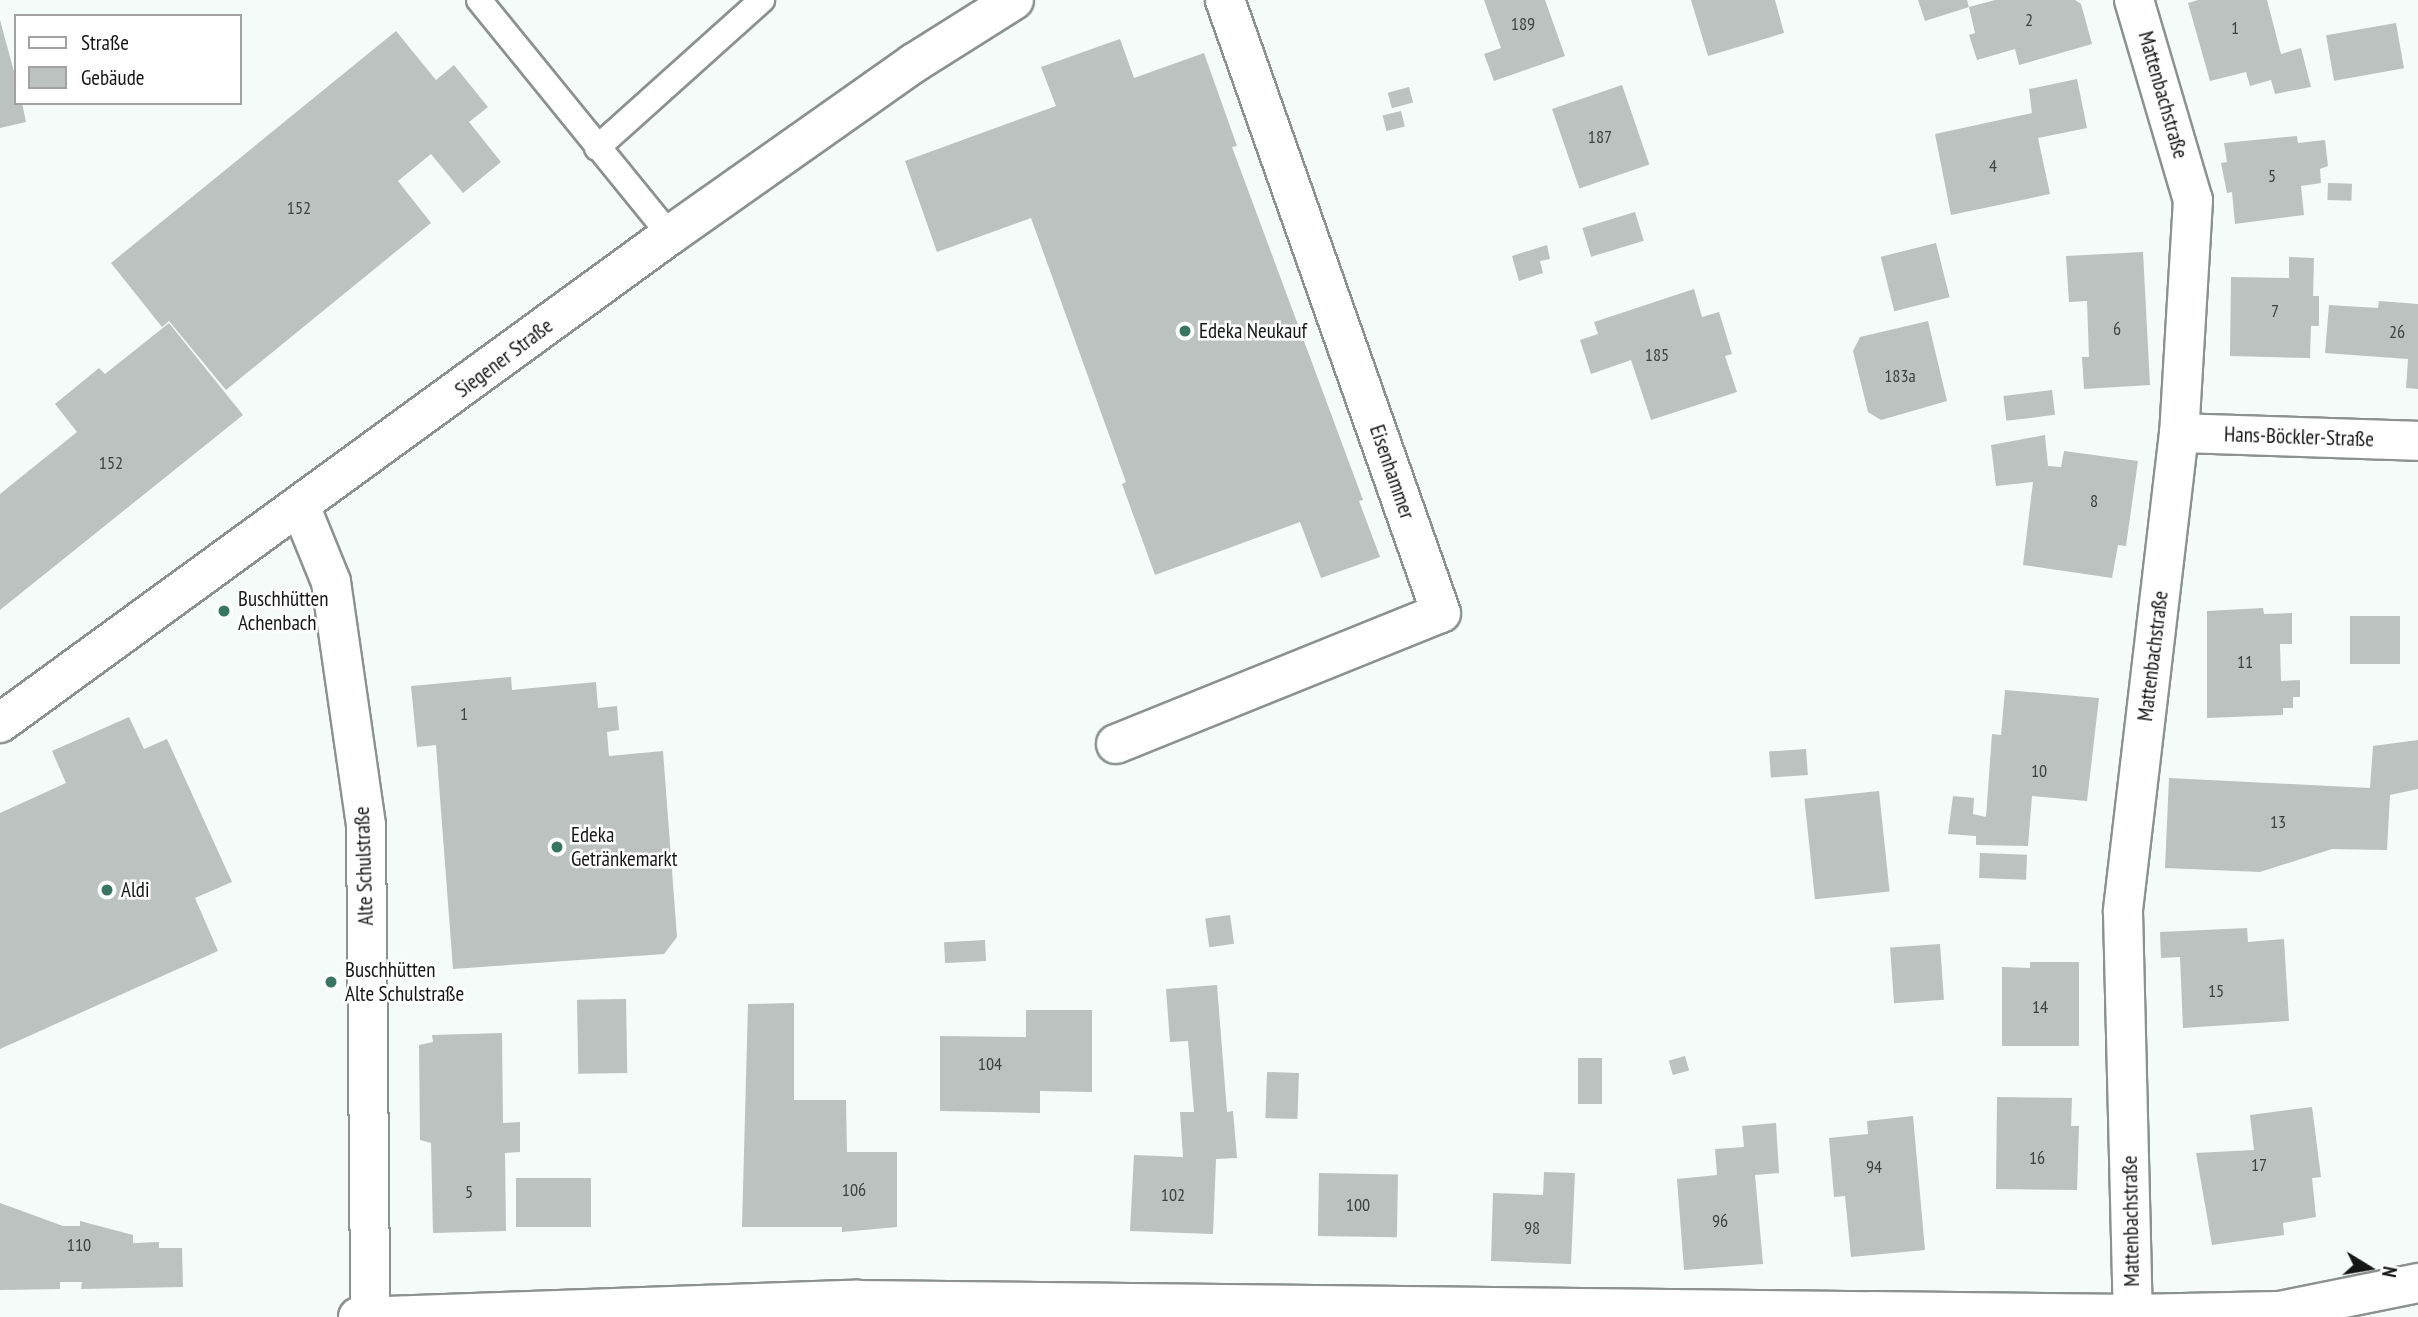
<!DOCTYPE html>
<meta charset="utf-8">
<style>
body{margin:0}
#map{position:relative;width:2418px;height:1317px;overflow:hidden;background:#f4fbf8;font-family:"PT Sans Narrow",sans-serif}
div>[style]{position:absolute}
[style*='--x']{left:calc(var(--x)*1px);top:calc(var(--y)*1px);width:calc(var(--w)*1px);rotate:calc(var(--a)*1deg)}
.building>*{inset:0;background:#bbc2c0;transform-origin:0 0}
.roads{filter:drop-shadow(2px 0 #8b928f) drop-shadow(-2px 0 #8b928f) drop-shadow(0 2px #8b928f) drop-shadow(0 -2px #8b928f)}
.lane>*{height:24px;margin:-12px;padding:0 12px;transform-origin:12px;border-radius:12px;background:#fff}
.street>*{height:38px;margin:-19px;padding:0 19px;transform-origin:19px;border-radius:19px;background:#fff}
.secondary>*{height:38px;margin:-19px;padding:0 19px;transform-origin:19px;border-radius:19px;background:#fff}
.dots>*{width:19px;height:19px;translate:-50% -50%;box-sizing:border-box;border:4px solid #fff;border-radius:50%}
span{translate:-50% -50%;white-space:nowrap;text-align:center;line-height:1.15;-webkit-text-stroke:5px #fff;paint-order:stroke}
.number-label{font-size:18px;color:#3e4140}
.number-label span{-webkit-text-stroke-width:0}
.street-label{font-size:21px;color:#141615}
.poi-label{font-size:21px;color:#141615}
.left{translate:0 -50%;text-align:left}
.legend{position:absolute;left:14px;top:14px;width:228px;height:91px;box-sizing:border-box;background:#fff;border:2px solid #a1a2a1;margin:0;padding:9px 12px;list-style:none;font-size:21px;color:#141615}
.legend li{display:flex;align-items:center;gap:14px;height:35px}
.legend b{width:35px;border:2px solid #a1a2a1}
.north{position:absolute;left:2334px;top:1233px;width:70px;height:70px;-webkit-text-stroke:5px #fff;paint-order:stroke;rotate:101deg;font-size:19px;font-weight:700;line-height:28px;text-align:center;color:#141615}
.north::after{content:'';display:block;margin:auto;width:24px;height:32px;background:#141615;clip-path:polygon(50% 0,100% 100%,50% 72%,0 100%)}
</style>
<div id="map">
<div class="building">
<div style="clip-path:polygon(1484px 0,1545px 0,1565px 56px,1494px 81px,1484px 54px,1501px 48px)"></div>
<div style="clip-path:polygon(1691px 0,1775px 0,1784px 33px,1708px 56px)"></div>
<div style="clip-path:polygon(1918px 0,1967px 0,1969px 7px,1925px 21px)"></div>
<div style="clip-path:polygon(1995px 0,2075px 0,2081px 4px,2092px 44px,2019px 65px,2015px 49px,1977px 60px,1969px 35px,1975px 33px,1969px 7px)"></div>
<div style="clip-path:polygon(2198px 0,2267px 0,2281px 54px,2301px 48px,2311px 87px,2275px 94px,2271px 80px,2250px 86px,2246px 72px,2210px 81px,2188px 3px)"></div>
<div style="clip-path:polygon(0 20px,16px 79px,16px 103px,22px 103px,26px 122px,0 128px)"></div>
<div style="left:2396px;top:23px;width:46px;height:71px;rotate:80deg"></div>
<div style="clip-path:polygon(396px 31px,436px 80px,454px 65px,488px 107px,469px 122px,501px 162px,463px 193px,431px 154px,398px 181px,431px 223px,226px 390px,169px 321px,162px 327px,111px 263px)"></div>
<div style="clip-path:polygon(1120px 39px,1134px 78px,1204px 53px,1237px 146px,1232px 147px,1363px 500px,1359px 501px,1380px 557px,1321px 578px,1300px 522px,1155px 575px,1122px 484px,1126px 482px,1031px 218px,937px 252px,905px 161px,1056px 106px,1041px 67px)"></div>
<div style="clip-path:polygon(2077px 79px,2087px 128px,2038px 138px,2050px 194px,1951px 215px,1935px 134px,2032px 113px,2029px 89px)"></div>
<div style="left:1622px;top:85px;width:84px;height:74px;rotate:71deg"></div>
<div style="left:1409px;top:87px;width:16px;height:22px;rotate:75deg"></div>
<div style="left:1401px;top:111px;width:16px;height:19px;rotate:76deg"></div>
<div style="clip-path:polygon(2297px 136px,2298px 143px,2325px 140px,2328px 166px,2320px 169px,2321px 183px,2301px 186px,2304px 215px,2235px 224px,2232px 192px,2227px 193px,2221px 163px,2227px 162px,2224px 143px)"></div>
<div style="left:2328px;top:183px;width:24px;height:17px;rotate:2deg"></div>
<div style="left:1635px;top:212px;width:30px;height:55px;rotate:73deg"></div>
<div style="left:1936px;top:243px;width:56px;height:57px;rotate:76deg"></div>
<div style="clip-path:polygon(1547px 245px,1550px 259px,1540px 261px,1543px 273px,1519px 281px,1512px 256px)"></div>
<div style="clip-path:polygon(2143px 252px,2150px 385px,2084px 389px,2082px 357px,2089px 357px,2087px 301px,2069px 302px,2066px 256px)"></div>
<div style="clip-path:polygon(2289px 257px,2314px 258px,2313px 296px,2319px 296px,2319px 326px,2311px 326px,2310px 358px,2230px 356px,2231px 277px,2289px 278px)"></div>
<div style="clip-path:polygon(1694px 289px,1702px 317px,1719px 312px,1732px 354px,1725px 356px,1737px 392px,1651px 420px,1631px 360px,1591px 374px,1580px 340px,1598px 334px,1594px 322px)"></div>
<div style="clip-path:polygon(2379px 301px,2418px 304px,2418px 389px,2406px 388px,2408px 359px,2325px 353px,2329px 305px,2378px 308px)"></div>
<div style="clip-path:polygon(1928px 321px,1947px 401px,1881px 420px,1868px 412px,1853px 351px,1860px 337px)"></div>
<div style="clip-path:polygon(169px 323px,243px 415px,0 610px,0 494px,77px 432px,55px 404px,99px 368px,105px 374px)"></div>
<div style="left:2052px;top:390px;width:25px;height:49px;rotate:83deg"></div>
<div style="clip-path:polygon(2045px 435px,2048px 466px,2061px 467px,2064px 451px,2138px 461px,2126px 546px,2118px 545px,2112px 578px,2023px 565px,2033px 482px,1996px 486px,1991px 445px)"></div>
<div style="clip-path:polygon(2263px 608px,2264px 614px,2292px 613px,2292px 644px,2280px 644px,2281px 681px,2300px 680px,2300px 697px,2293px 697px,2293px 708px,2283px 708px,2283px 715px,2207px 718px,2207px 611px)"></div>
<div style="left:2350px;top:616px;width:50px;height:48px"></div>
<div style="clip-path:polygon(511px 677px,512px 690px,596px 682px,598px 708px,617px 706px,619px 730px,607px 732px,609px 756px,663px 751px,677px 937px,664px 954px,453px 969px,436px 745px,417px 747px,411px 686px)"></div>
<div style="clip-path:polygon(2005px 690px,2099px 698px,2087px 801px,2032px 796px,2028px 846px,1976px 845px,1976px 836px,1948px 834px,1953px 796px,1974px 798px,1973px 814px,1986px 817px,1992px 734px,2001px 735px)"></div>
<div style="clip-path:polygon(129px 717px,144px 749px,167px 739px,232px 882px,195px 898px,218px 951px,0 1049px,0 813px,66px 783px,52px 751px)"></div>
<div style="clip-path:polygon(2418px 740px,2418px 789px,2390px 795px,2387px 850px,2332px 849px,2260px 872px,2165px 868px,2169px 778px,2370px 788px,2373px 746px)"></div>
<div style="left:1806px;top:749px;width:26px;height:37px;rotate:86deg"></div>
<div style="left:1879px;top:791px;width:101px;height:75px;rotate:84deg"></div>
<div style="left:1980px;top:853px;width:47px;height:25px;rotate:2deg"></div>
<div style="left:1230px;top:915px;width:29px;height:25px;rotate:82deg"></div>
<div style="clip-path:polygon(2247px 928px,2248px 942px,2284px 939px,2289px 1021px,2183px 1028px,2180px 957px,2161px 958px,2160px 932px)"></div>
<div style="left:985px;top:940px;width:21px;height:41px;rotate:87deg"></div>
<div style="left:1940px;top:944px;width:56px;height:50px;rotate:86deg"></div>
<div style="clip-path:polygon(2030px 962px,2079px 962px,2079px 1046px,2002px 1046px,2002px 967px,2030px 968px)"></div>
<div style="clip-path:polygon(1217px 985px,1227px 1112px,1233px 1111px,1237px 1158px,1216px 1159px,1213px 1234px,1130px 1231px,1134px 1155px,1183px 1157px,1180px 1112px,1194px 1112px,1188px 1041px,1170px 1042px,1166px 989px)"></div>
<div style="left:626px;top:999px;width:74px;height:49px;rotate:89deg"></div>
<div style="clip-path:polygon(794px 1003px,794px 1100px,846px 1100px,847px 1152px,897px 1152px,897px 1227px,842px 1232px,842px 1227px,742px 1227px,748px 1004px)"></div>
<div style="clip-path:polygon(1026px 1010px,1092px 1010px,1092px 1092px,1040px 1091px,1040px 1113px,940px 1111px,940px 1036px,1026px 1037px)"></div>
<div style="clip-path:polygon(502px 1033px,503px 1123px,520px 1122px,520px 1152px,505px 1153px,506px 1231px,433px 1233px,431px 1143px,420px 1140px,419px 1045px,433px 1042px,432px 1035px)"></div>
<div style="left:1685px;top:1056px;width:15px;height:17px;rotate:74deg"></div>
<div style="left:1578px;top:1058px;width:24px;height:46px"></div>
<div style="left:1267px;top:1072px;width:32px;height:46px;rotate:2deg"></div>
<div style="clip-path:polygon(1997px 1097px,2072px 1098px,2071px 1126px,2079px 1126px,2077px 1190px,1996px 1189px)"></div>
<div style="clip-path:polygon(2312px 1107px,2321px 1177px,2312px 1178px,2316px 1217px,2283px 1223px,2284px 1235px,2212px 1245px,2196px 1153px,2254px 1150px,2250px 1115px)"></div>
<div style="clip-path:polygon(1913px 1116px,1925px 1250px,1851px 1257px,1845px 1196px,1834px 1197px,1829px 1138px,1868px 1134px,1867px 1121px)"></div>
<div style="clip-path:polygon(1776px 1123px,1779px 1173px,1755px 1175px,1763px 1264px,1684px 1270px,1677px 1179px,1717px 1175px,1715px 1149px,1744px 1147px,1742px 1126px)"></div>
<div style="clip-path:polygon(1544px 1172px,1575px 1173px,1571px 1264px,1491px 1261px,1493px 1193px,1543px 1195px)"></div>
<div style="left:1319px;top:1173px;width:79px;height:63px;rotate:1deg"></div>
<div style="left:591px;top:1178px;width:49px;height:75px;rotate:90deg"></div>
<div style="clip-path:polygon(0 1203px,63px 1226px,80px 1226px,80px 1221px,133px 1235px,133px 1243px,159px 1242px,159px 1248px,182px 1248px,183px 1287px,81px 1289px,82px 1282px,60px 1282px,60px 1289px,0 1290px)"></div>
</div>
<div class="roads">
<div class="lane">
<div style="--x:479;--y:0;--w:303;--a:50.9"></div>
<div style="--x:597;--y:148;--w:222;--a:-41.9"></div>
</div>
<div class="street">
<div style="--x:2134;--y:0;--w:209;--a:73.6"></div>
<div style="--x:2193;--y:200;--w:233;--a:93.4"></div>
<div style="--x:2179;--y:433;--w:482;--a:96.7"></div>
<div style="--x:2123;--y:912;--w:402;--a:88.6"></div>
<div style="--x:2133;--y:1314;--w:6;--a:31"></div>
<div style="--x:2179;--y:433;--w:239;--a:1.9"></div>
<div style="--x:301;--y:508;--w:80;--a:67.9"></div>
<div style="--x:331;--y:582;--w:246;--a:81.8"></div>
<div style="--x:366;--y:826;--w:491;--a:89.5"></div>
<div style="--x:1116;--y:744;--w:350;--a:-22"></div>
<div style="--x:1441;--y:613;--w:650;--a:-109.41"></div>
<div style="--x:358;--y:1317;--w:499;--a:-2"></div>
<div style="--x:857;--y:1300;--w:1276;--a:0.63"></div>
<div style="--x:2133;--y:1314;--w:146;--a:-1.2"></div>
<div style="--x:2279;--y:1311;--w:142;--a:-11.4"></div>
</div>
<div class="secondary">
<div style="--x:0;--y:723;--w:829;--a:-36.07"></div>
<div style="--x:670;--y:235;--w:299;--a:-35.2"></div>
<div style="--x:914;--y:63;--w:118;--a:-32.2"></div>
</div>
</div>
<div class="dots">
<div style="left:1185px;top:331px;background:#377663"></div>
<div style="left:224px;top:611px;background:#377663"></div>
<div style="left:557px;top:847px;background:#377663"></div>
<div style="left:107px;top:890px;background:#377663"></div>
<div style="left:331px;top:982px;background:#377663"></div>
</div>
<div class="number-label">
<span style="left:2029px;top:20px">2</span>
<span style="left:1523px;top:24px">189</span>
<span style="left:2235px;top:28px">1</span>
<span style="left:1600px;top:137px">187</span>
<span style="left:1993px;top:166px">4</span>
<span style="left:2272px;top:176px">5</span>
<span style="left:299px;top:208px">152</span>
<span style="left:2275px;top:311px">7</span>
<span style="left:2117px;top:329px">6</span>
<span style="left:2397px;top:332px">26</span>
<span style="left:1657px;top:355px">185</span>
<span style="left:1900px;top:376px">183a</span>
<span style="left:111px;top:463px">152</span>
<span style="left:2094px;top:501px">8</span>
<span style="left:2245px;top:662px">11</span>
<span style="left:464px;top:714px">1</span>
<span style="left:2039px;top:771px">10</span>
<span style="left:2278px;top:822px">13</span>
<span style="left:2216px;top:991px">15</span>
<span style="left:2040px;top:1007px">14</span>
<span style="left:990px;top:1064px">104</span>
<span style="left:2037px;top:1158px">16</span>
<span style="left:2259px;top:1165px">17</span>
<span style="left:1874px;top:1167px">94</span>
<span style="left:854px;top:1190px">106</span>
<span style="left:469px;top:1192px">5</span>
<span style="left:1173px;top:1195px">102</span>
<span style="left:1358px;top:1205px">100</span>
<span style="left:1720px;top:1221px">96</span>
<span style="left:1532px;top:1228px">98</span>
<span style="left:79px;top:1245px">110</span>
</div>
<div class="street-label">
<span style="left:2163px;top:95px;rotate:74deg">Mattenbachstraße</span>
<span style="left:504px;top:358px;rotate:-37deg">Siegener Straße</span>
<span style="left:2299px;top:437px;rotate:2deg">Hans-Böckler-Straße</span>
<span style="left:1392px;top:472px;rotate:71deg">Eisenhammer</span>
<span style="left:2153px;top:656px;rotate:-83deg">Mattenbachstraße</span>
<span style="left:364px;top:866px;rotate:-92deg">Alte Schulstraße</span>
<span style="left:2131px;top:1221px;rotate:-91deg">Mattenbachstraße</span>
</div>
<div class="poi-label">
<span class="left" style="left:1199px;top:331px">Edeka Neukauf</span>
<span class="left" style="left:238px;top:611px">Buschhütten<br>Achenbach</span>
<span class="left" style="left:571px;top:847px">Edeka<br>Getränkemarkt</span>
<span class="left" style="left:121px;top:890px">Aldi</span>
<span class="left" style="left:345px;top:982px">Buschhütten<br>Alte Schulstraße</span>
</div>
<ul class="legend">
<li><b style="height:9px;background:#fff"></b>Straße</li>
<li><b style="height:19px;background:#bbc2c0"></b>Gebäude</li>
</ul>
<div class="north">N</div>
</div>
